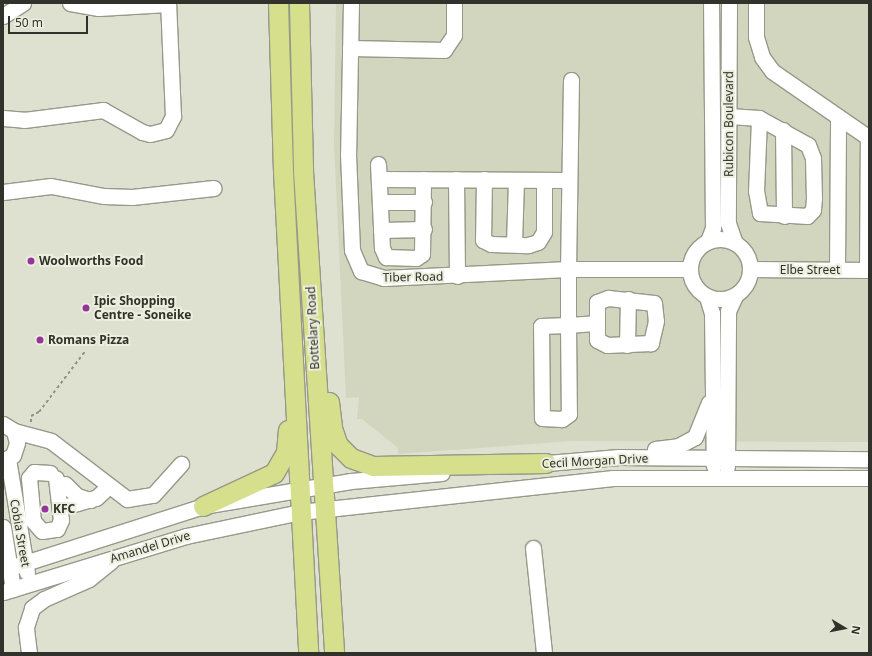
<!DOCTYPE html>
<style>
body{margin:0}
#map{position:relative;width:872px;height:656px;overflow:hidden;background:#dee1d0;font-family:"Noto Sans",sans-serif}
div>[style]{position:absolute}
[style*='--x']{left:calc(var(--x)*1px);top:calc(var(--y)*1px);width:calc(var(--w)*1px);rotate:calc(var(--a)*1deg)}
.built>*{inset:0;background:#d2d6be}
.path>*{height:2px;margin-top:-1px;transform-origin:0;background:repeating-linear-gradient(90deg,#909286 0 3px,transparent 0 6px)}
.roads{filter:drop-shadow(1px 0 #969989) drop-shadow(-1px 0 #969989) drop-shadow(0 1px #969989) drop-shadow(0 -1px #969989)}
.minor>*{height:15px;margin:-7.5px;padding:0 7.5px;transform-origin:7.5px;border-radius:7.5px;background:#fff}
.minor>.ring{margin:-7.5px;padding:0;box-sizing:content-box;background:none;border:15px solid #fff;border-radius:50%}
.major>*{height:19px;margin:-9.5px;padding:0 9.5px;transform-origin:9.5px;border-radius:9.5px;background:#d6df8c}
.dots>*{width:11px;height:11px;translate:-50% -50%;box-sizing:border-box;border:2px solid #ecefdd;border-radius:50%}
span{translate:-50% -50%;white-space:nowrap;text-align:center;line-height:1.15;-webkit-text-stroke:4px #ecefdd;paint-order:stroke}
.street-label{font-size:12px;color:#30322b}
.poi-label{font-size:12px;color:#30322b;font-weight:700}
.left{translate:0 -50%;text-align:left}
.frame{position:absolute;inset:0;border:4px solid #30322b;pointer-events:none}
.north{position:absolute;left:824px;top:608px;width:40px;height:40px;-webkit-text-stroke:3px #ecefdd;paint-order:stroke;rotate:100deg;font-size:11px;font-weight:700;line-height:16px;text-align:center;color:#30322b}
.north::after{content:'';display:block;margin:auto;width:14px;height:18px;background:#30322b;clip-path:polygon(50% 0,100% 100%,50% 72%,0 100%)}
.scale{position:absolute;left:8px;top:16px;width:80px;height:18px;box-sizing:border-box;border:2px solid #30322b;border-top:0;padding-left:5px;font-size:12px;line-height:14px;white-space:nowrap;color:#30322b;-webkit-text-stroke:3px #ecefdd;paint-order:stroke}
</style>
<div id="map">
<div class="built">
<div style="clip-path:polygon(336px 3px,869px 3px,869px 442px,572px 441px,398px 454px,398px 448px,362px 419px,357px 419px,359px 397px,346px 398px,334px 145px)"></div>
</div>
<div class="path">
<div style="--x:31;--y:422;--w:6;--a:-90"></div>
<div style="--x:31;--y:416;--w:9;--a:-27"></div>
<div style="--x:39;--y:412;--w:78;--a:-52.8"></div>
</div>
<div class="roads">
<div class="minor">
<div style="--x:70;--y:3;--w:29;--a:10"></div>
<div style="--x:99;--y:8;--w:69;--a:-3.3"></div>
<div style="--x:351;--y:3;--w:151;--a:91.1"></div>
<div style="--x:348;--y:154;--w:96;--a:87.6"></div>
<div style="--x:352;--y:250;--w:23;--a:67"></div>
<div style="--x:361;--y:271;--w:24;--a:17"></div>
<div style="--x:384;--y:278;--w:184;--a:-2.8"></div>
<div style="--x:568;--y:269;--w:122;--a:0"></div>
<div style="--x:729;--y:3;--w:220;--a:90.3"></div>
<div style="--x:728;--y:223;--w:21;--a:71"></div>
<div style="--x:756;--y:3;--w:34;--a:90"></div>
<div style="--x:756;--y:37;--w:21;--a:73"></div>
<div style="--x:762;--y:57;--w:17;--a:54"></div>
<div style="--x:772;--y:71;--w:118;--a:34.6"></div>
<div style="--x:3;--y:16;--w:24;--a:-33"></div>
<div style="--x:350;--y:48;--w:94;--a:1.2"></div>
<div style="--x:444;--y:50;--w:18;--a:-56"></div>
<div style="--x:454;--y:35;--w:32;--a:-90"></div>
<div style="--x:571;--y:80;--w:189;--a:90.9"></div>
<div style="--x:568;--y:269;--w:56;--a:90"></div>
<div style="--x:568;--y:325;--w:89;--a:89.4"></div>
<div style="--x:569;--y:414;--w:9;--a:144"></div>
<div style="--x:562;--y:419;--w:20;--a:-177"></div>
<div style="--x:542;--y:418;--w:92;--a:-90.6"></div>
<div style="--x:541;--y:326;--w:27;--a:-2"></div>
<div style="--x:568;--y:325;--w:27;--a:-4"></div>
<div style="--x:729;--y:116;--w:30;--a:4"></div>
<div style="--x:759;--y:118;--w:56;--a:28.9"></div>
<div style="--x:808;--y:145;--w:14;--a:69"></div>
<div style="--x:813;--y:158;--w:40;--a:88.6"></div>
<div style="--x:814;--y:198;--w:12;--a:95"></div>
<div style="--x:813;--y:210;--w:8;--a:135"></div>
<div style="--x:807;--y:216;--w:47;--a:-176.3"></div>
<div style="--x:760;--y:213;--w:22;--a:-100"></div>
<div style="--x:756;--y:191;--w:73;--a:-87.6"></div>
<div style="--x:3;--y:118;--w:21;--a:5"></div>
<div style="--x:24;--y:120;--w:80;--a:-7.2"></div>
<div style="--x:103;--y:110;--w:45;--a:29.4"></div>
<div style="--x:142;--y:132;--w:8;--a:14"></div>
<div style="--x:150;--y:134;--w:16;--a:-14"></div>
<div style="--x:166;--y:130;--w:16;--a:-63"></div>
<div style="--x:173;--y:116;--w:113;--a:-92.5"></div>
<div style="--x:783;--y:130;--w:86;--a:89.3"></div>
<div style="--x:378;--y:164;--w:84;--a:87.3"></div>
<div style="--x:382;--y:248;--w:10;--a:66"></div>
<div style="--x:386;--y:257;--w:30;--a:2"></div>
<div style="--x:416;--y:258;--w:7;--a:-34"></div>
<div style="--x:422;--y:254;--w:75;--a:-89.2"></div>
<div style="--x:379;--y:179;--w:190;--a:0.3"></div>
<div style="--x:456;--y:179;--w:97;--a:89.4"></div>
<div style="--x:484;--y:179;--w:61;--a:90.9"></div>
<div style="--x:483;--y:240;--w:9;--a:27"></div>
<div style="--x:491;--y:244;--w:37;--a:2"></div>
<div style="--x:528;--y:245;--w:10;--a:-17"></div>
<div style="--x:538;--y:242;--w:12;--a:-59"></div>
<div style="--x:544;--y:232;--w:52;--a:-90"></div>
<div style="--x:3;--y:192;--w:48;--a:-7.1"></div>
<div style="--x:51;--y:186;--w:54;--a:10.7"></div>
<div style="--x:104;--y:196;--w:28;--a:2"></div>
<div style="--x:132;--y:197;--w:82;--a:-6.3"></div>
<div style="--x:380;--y:202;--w:44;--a:0"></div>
<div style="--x:381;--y:230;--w:43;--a:-1.3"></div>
<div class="ring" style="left:690px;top:239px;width:45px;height:45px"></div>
<div style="--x:708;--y:241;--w:14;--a:-69"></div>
<div style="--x:713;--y:228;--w:225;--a:-90.5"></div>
<div style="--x:514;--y:244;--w:64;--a:-88.2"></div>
<div style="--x:750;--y:269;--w:119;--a:0.5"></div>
<div style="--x:837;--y:270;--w:153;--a:-89.6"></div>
<div style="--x:867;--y:270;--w:133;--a:-89.6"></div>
<div style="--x:707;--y:297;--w:17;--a:73"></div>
<div style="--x:712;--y:313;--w:153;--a:89.3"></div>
<div style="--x:608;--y:298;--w:46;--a:6.2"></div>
<div style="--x:654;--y:303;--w:18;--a:84"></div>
<div style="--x:656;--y:321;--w:23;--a:103"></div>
<div style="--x:651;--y:343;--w:44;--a:177.4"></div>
<div style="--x:607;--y:345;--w:11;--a:-153"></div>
<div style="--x:597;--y:340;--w:38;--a:-90"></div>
<div style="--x:597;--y:302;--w:12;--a:-20"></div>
<div style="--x:627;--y:345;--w:46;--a:-88.8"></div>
<div style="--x:3;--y:424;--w:13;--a:32"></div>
<div style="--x:14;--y:431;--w:12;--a:76"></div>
<div style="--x:17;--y:443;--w:13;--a:108"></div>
<div style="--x:13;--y:455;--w:12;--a:149"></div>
<div style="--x:14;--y:431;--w:38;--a:15"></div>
<div style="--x:51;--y:441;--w:96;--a:37.3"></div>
<div style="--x:127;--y:499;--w:26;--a:-9"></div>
<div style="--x:153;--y:495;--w:42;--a:-47.9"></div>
<div style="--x:655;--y:449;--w:23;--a:-7"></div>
<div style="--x:678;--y:446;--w:19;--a:-28"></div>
<div style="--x:695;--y:437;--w:37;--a:-68"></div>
<div style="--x:8;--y:459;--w:115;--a:80.5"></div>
<div style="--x:535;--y:464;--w:84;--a:-4.8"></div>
<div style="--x:619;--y:457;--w:250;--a:0.5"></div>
<div style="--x:727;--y:467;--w:156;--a:-89.6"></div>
<div style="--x:728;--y:311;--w:17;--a:-65"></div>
<div style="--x:50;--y:473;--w:16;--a:-176"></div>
<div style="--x:34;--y:472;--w:8;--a:130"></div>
<div style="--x:29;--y:478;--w:43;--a:84.7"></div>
<div style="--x:33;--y:521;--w:13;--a:48"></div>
<div style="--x:42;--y:531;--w:15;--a:-8"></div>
<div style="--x:57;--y:529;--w:10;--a:-66"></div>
<div style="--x:61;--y:520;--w:42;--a:-96.8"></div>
<div style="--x:65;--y:484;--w:17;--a:45"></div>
<div style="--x:77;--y:496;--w:14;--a:17"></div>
<div style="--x:60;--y:508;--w:37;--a:-16"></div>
<div style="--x:96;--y:498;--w:18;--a:-43"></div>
<div style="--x:3;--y:527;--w:63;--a:80.8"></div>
<div style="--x:533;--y:548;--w:106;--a:84"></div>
<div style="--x:3;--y:570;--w:210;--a:-17.7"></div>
<div style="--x:203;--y:506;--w:150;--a:-9.6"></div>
<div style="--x:351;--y:481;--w:91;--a:-5"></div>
<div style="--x:3;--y:592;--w:191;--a:-17"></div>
<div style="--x:186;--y:536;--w:116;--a:-11.9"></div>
<div style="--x:300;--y:512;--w:315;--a:-6.2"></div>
<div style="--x:613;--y:478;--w:256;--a:0"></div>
<div style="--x:29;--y:653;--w:26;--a:-97"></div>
<div style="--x:26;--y:627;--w:20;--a:-72"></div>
<div style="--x:32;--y:608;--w:15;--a:-37"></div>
<div style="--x:44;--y:599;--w:49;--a:-24"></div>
<div style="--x:89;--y:579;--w:28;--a:-39"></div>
</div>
<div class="major">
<div style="--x:278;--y:3;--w:168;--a:88.3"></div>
<div style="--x:283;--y:171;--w:483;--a:87"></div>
<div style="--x:299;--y:3;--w:168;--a:88.6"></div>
<div style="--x:303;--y:171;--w:483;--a:86.3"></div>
<div style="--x:329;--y:402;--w:26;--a:83"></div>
<div style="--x:332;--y:428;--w:18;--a:71"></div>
<div style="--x:338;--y:445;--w:18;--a:45"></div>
<div style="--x:351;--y:458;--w:23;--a:20"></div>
<div style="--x:373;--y:466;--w:173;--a:-1"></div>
<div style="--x:203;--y:506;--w:78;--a:-24.9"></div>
<div style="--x:274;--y:473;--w:24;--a:-60"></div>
<div style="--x:286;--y:452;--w:22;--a:-85"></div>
</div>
</div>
<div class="dots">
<div style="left:31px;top:261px;background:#95349b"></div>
<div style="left:86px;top:308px;background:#95349b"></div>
<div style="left:40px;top:340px;background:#95349b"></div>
<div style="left:45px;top:509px;background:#95349b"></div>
</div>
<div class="street-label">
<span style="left:729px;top:124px;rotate:-90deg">Rubicon Boulevard</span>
<span style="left:810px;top:270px">Elbe Street</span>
<span style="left:413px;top:277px;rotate:-1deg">Tiber Road</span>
<span style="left:313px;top:328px;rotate:-93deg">Bottelary Road</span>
<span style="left:595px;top:461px;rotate:-3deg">Cecil Morgan Drive</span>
<span style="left:20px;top:533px;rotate:80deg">Cobia Street</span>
<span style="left:150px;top:547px;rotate:-17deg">Amandel Drive</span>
</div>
<div class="poi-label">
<span class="left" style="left:39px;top:261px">Woolworths Food</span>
<span class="left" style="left:94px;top:308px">Ipic Shopping<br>Centre - Soneike</span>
<span class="left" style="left:48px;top:340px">Romans Pizza</span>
<span class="left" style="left:53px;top:509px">KFC</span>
</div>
<div class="frame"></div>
<div class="north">N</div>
<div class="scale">50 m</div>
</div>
